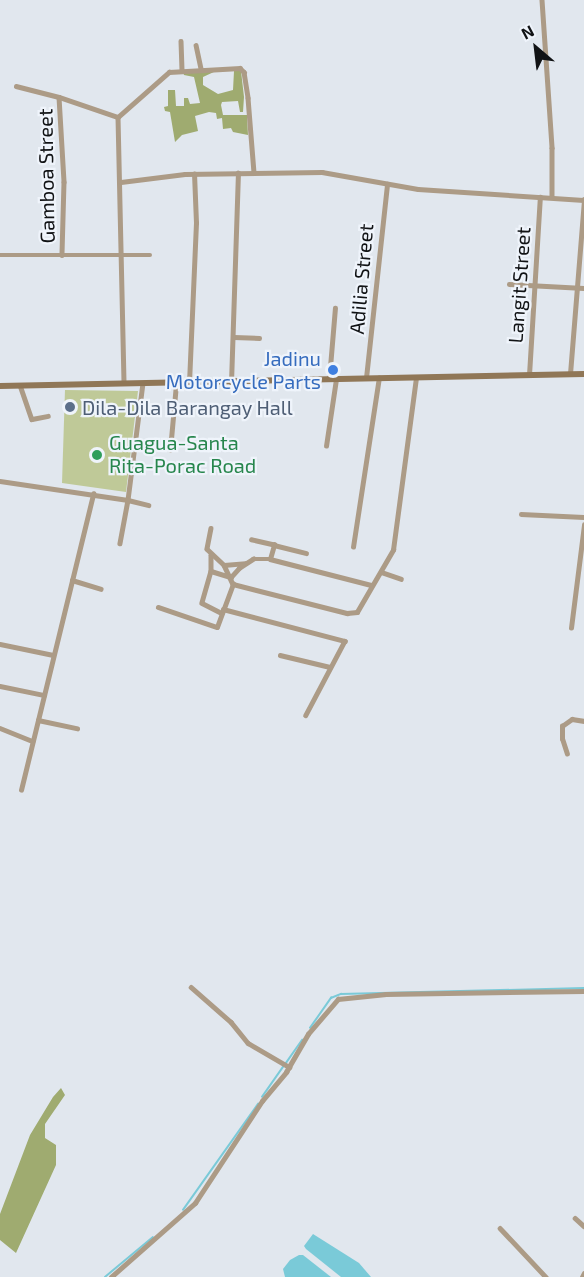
<!DOCTYPE html>
<style>
body{margin:0}
#map{position:relative;width:584px;height:1277px;overflow:hidden;background:#e1e7ee;font-family:"Exo 2",sans-serif}
div>[style]{position:absolute}
[style*='--x']{left:calc(var(--x)*1px);top:calc(var(--y)*1px);width:calc(var(--w)*1px);rotate:calc(var(--a)*1deg)}
.green>*{inset:0;background:#bfc998}
.forest>*{inset:0;background:#9fab70}
.water>*{inset:0;background:#7acad8}
.stream>*{height:1.5px;margin:-0.75px;padding:0 0.75px;transform-origin:0.75px;border-radius:0.75px;background:#7acad8}
.minor>*{height:4.5px;margin:-2.25px;padding:0 2.25px;transform-origin:2.25px;border-radius:2.25px;background:#ac9b86}
.secondary>*{height:6px;margin:-3px;padding:0 3px;transform-origin:3px;border-radius:3px;background:#907757}
.dots>*{width:16px;height:16px;translate:-50% -50%;box-sizing:border-box;border:3px solid #eff4fb;border-radius:50%}
span{translate:-50% -50%;white-space:nowrap;text-align:center;line-height:1.15;-webkit-text-stroke:4.5px #eff4fb;paint-order:stroke}
.street-label{font-size:20px;color:#111315}
.shop-label{font-size:20px;color:#366cbe}
.right{translate:-100% -50%;text-align:right}
.service-label{font-size:20px;color:#4e5e75}
.left{translate:0 -50%;text-align:left}
.leisure-label{font-size:20px;color:#27864d}
.north{position:absolute;left:506px;top:18px;width:60px;height:60px;-webkit-text-stroke:4px #eff4fb;paint-order:stroke;rotate:332deg;font-size:16px;font-weight:700;line-height:24px;text-align:center;color:#111315}
.north::after{content:'';display:block;margin:auto;width:21px;height:27px;background:#111315;clip-path:polygon(50% 0,100% 100%,50% 72%,0 100%)}
</style>
<div id="map">
<div class="green">
<div style="clip-path:polygon(65px 390px,138px 391px,126px 492px,62px 483px)"></div>
</div>
<div class="forest">
<div style="clip-path:polygon(183px 71px,216px 71px,203px 77px,203px 85px,218px 94px,233px 90px,234px 71px,241px 71px,244px 97px,243px 112px,240px 112px,238px 101px,222px 102px,221px 105px,223px 115px,247px 115px,248px 135px,233px 132px,231px 128px,223px 129px,222px 118px,217px 119px,216px 113px,209px 112px,195px 116px,198px 131px,182px 135px,175px 142px,170px 112px,165px 111px,164px 107px,168px 106px,168px 90px,175px 90px,176px 106px,184px 106px,184px 98px,188px 98px,190px 104px,200px 103px,194px 77px,184px 75px)"></div>
<div style="clip-path:polygon(61px 1088px,65px 1095px,45px 1124px,45px 1138px,56px 1145px,56px 1165px,16px 1253px,0 1240px,0 1214px,30px 1135px,53px 1097px)"></div>
</div>
<div class="water">
<div style="clip-path:polygon(313px 1234px,359px 1263px,371px 1277px,341px 1277px,306px 1249px,304px 1246px)"></div>
<div style="clip-path:polygon(299px 1255px,303px 1255px,331px 1277px,285px 1277px,283px 1269px,290px 1260px)"></div>
</div>
<div class="stream">
<div style="--x:310;--y:1028;--w:37;--a:-55"></div>
<div style="--x:331;--y:998;--w:11;--a:-22"></div>
<div style="--x:341;--y:994;--w:243;--a:-1.4"></div>
<div style="--x:286;--y:1063;--w:28;--a:-55"></div>
<div style="--x:262;--y:1097;--w:37;--a:-55"></div>
<div style="--x:183;--y:1210;--w:130;--a:-54.7"></div>
<div style="--x:105;--y:1277;--w:62;--a:-39.8"></div>
</div>
<div class="minor">
<div style="--x:542;--y:0;--w:148;--a:86.1"></div>
<div style="--x:552;--y:148;--w:49;--a:90"></div>
<div style="--x:181;--y:41;--w:29;--a:88"></div>
<div style="--x:196;--y:45;--w:25;--a:78"></div>
<div style="--x:16;--y:86;--w:44;--a:14.3"></div>
<div style="--x:59;--y:97;--w:62;--a:18.7"></div>
<div style="--x:118;--y:117;--w:68;--a:-41.4"></div>
<div style="--x:169;--y:72;--w:71;--a:-3.2"></div>
<div style="--x:240;--y:68;--w:6;--a:45"></div>
<div style="--x:244;--y:72;--w:26;--a:81"></div>
<div style="--x:248;--y:98;--w:75;--a:85.4"></div>
<div style="--x:59;--y:97;--w:85;--a:86.6"></div>
<div style="--x:64;--y:182;--w:73;--a:91.6"></div>
<div style="--x:118;--y:117;--w:266;--a:88.7"></div>
<div style="--x:121;--y:182;--w:64;--a:-7.1"></div>
<div style="--x:185;--y:174;--w:137;--a:-0.8"></div>
<div style="--x:322;--y:172;--w:97;--a:10"></div>
<div style="--x:418;--y:189;--w:166;--a:3.8"></div>
<div style="--x:0;--y:255;--w:150;--a:0"></div>
<div style="--x:509;--y:284;--w:75;--a:3.1"></div>
<div style="--x:234;--y:337;--w:25;--a:2"></div>
<div style="--x:570;--y:374;--w:175;--a:-85.4"></div>
<div style="--x:529;--y:375;--w:178;--a:-86.5"></div>
<div style="--x:366;--y:378;--w:195;--a:-83.8"></div>
<div style="--x:329;--y:379;--w:71;--a:-85.2"></div>
<div style="--x:143;--y:383;--w:118;--a:97.3"></div>
<div style="--x:128;--y:500;--w:21;--a:14"></div>
<div style="--x:189;--y:383;--w:160;--a:-87.5"></div>
<div style="--x:196;--y:223;--w:49;--a:-92.3"></div>
<div style="--x:231;--y:383;--w:210;--a:-88.1"></div>
<div style="--x:20;--y:385;--w:36;--a:71"></div>
<div style="--x:32;--y:419;--w:16;--a:-11"></div>
<div style="--x:326;--y:446;--w:68;--a:-81.5"></div>
<div style="--x:170;--y:450;--w:66;--a:-84.8"></div>
<div style="--x:0;--y:481;--w:129;--a:8.4"></div>
<div style="--x:128;--y:500;--w:44;--a:100.5"></div>
<div style="--x:521;--y:514;--w:63;--a:2.7"></div>
<div style="--x:211;--y:528;--w:21;--a:101"></div>
<div style="--x:207;--y:549;--w:23;--a:43"></div>
<div style="--x:224;--y:565;--w:21;--a:65"></div>
<div style="--x:233;--y:584;--w:118;--a:14.3"></div>
<div style="--x:347;--y:613;--w:10;--a:-6"></div>
<div style="--x:357;--y:612;--w:72;--a:-59.9"></div>
<div style="--x:393;--y:550;--w:174;--a:-82.4"></div>
<div style="--x:274;--y:545;--w:33;--a:14"></div>
<div style="--x:353;--y:547;--w:171;--a:-81.3"></div>
<div style="--x:211;--y:555;--w:16;--a:90"></div>
<div style="--x:211;--y:571;--w:33;--a:106"></div>
<div style="--x:202;--y:603;--w:22;--a:27"></div>
<div style="--x:270;--y:559;--w:104;--a:14.4"></div>
<div style="--x:224;--y:565;--w:21;--a:-5"></div>
<div style="--x:211;--y:571;--w:21;--a:17"></div>
<div style="--x:231;--y:577;--w:12;--a:-48"></div>
<div style="--x:239;--y:568;--w:17;--a:-33"></div>
<div style="--x:253;--y:559;--w:17;--a:0"></div>
<div style="--x:270;--y:559;--w:15;--a:-74"></div>
<div style="--x:274;--y:545;--w:23;--a:-167"></div>
<div style="--x:381;--y:572;--w:21;--a:19"></div>
<div style="--x:72;--y:580;--w:30;--a:17"></div>
<div style="--x:158;--y:607;--w:62;--a:18.7"></div>
<div style="--x:217;--y:627;--w:46;--a:-69.6"></div>
<div style="--x:223;--y:609;--w:126;--a:14.7"></div>
<div style="--x:345;--y:641;--w:84;--a:117.8"></div>
<div style="--x:571;--y:628;--w:104;--a:-82.8"></div>
<div style="--x:0;--y:644;--w:54;--a:11.7"></div>
<div style="--x:280;--y:655;--w:51;--a:13.5"></div>
<div style="--x:0;--y:686;--w:45;--a:11.6"></div>
<div style="--x:38;--y:720;--w:40;--a:12"></div>
<div style="--x:0;--y:728;--w:35;--a:22"></div>
<div style="--x:567;--y:754;--w:16;--a:-108"></div>
<div style="--x:562;--y:739;--w:13;--a:-90"></div>
<div style="--x:562;--y:726;--w:12;--a:-35"></div>
<div style="--x:572;--y:719;--w:12;--a:9"></div>
<div style="--x:21;--y:790;--w:305;--a:-76.3"></div>
<div style="--x:191;--y:987;--w:53;--a:41.2"></div>
<div style="--x:231;--y:1022;--w:27;--a:51"></div>
<div style="--x:248;--y:1043;--w:48;--a:30.3"></div>
<div style="--x:575;--y:1218;--w:12;--a:42"></div>
<div style="--x:500;--y:1228;--w:67;--a:46.8"></div>
<div style="--x:111;--y:1277;--w:112;--a:-41.4"></div>
<div style="--x:195;--y:1203;--w:122;--a:-56.7"></div>
<div style="--x:262;--y:1101;--w:38;--a:-50"></div>
<div style="--x:286;--y:1072;--w:44;--a:-59.9"></div>
<div style="--x:308;--y:1034;--w:46;--a:-49.4"></div>
<div style="--x:338;--y:999;--w:48;--a:-5.9"></div>
<div style="--x:386;--y:994;--w:198;--a:-0.9"></div>
<div style="--x:582;--y:1277;--w:4;--a:-63"></div>
</div>
<div class="secondary">
<div style="--x:0;--y:386;--w:584;--a:-1.18"></div>
</div>
<div class="dots">
<div style="left:333px;top:370px;background:#3f7fe0"></div>
<div style="left:70px;top:407px;background:#5c6f8a"></div>
<div style="left:97px;top:455px;background:#2e9e5b"></div>
</div>
<div class="street-label">
<span style="left:46px;top:176px;rotate:-91deg">Gamboa Street</span>
<span style="left:361px;top:279px;rotate:-85deg">Adilia Street</span>
<span style="left:519px;top:285px;rotate:-86deg">Langit Street</span>
</div>
<div class="shop-label">
<span class="right" style="left:321px;top:370px">Jadinu<br>Motorcycle Parts</span>
</div>
<div class="service-label">
<span class="left" style="left:82px;top:407px">Dila-Dila Barangay Hall</span>
</div>
<div class="leisure-label">
<span class="left" style="left:109px;top:454px">Guagua-Santa<br>Rita-Porac Road</span>
</div>
<div class="north">N</div>
</div>
